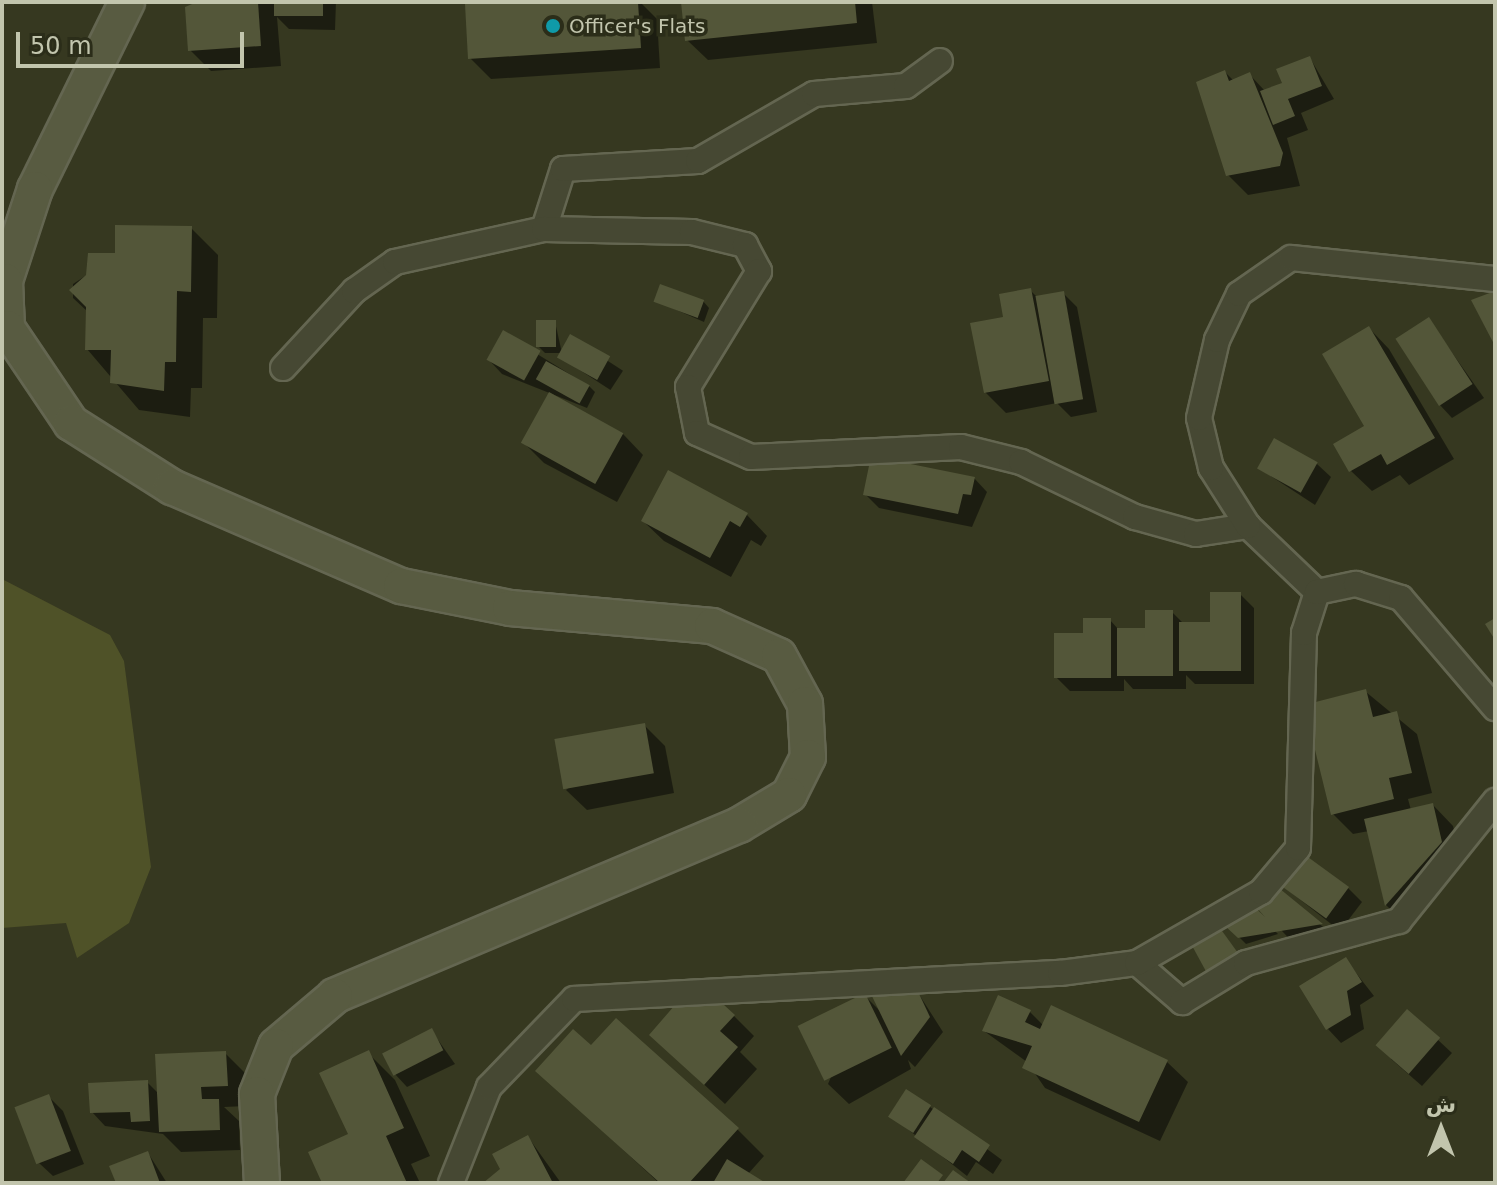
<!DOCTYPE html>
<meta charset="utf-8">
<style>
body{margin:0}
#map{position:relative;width:1497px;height:1185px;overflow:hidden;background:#363820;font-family:"DejaVu Sans","Noto Sans Arabic",sans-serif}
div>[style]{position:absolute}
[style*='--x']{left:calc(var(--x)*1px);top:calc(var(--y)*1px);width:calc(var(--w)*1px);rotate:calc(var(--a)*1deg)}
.water>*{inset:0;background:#4f5228}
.shadow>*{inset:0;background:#0007;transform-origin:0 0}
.building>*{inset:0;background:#535639;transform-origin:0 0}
.roads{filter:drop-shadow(2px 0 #646651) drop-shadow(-2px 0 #646651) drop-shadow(0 2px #646651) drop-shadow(0 -2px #646651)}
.minor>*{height:24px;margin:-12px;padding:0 12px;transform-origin:12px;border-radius:12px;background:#464833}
.secondary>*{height:34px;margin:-17px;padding:0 17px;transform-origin:17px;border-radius:17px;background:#585b41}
.dots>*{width:22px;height:22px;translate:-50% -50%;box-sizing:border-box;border:4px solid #2b2d19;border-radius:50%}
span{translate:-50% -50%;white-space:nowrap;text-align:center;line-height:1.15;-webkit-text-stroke:7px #2b2d19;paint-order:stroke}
.poi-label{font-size:20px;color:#c2c5ad}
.left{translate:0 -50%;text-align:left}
.frame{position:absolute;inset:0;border:4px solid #c2c5ad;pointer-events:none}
.north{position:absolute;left:1401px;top:1089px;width:80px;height:80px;-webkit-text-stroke:6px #2b2d19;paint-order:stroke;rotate:0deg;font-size:22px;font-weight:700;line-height:32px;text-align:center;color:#c2c5ad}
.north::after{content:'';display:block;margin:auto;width:28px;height:36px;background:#c2c5ad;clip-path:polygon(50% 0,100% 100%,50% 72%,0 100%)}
.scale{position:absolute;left:16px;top:32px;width:228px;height:36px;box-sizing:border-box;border:4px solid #c2c5ad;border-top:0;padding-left:10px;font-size:24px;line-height:28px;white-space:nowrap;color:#c2c5ad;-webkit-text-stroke:6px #2b2d19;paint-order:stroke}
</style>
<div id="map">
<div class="water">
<div style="clip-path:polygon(2px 579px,110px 635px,124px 661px,151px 867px,129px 923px,77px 958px,66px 923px,2px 928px)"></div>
</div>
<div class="shadow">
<div style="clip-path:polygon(199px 2px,336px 2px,335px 30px,289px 29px,277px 17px,281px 66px,211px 71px,190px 50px)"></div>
<div style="clip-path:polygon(533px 2px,640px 2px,657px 19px,660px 68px,491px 79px,470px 58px,467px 5px)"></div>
<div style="clip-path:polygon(683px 2px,872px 2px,877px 43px,708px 60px,687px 40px)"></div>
<div style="clip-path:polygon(1310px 58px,1334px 99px,1301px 113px,1308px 130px,1287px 138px,1300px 186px,1248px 195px,1228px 175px,1225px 72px,1234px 81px,1250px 75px,1265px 91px,1284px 84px)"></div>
<div style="clip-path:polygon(191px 228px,218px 255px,217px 318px,203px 318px,202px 388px,191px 388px,190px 417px,139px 410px,87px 349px,88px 312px,73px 298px,73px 284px,117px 255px)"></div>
<div style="clip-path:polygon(1031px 291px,1038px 298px,1063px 293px,1077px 307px,1097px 412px,1071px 417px,1057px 403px,1006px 413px,985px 392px,1006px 319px)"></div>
<div style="clip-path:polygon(656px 301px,703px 301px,709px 308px,704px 322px)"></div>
<div style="clip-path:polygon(1429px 320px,1484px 398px,1452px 418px,1439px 404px)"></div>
<div style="clip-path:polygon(555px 322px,562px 353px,545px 353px,538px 346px)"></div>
<div style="clip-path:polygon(1369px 328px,1389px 349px,1454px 459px,1409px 485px,1400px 475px,1372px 491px,1351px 471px,1366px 427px)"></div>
<div style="clip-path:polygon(503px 333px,589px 386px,595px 392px,587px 408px,502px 374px,489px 360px)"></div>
<div style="left:571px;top:337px;width:62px;height:23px;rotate:33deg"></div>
<div style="clip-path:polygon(623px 434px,643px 455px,617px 502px,544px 463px,524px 443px)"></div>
<div style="clip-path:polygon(1317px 464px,1331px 477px,1315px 505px,1260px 469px)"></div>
<div style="clip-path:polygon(974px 478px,987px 492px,972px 527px,879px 508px,866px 495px)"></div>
<div style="clip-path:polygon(747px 515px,767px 536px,761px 546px,751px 540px,731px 577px,664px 541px,643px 521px)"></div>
<div style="clip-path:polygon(1240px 594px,1254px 608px,1254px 684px,1195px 684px,1186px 675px,1186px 689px,1133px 689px,1124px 679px,1124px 691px,1070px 691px,1056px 677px,1085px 635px,1110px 620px,1119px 630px,1147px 630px,1172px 612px,1184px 624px,1212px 624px)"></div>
<div style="clip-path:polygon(1366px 692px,1417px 734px,1432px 793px,1408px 799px,1411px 810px,1433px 805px,1453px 826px,1462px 863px,1406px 925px,1386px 905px,1369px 831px,1353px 834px,1333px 814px)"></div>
<div style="clip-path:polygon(644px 725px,665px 746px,674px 793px,587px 810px,566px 790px)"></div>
<div style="clip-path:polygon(1270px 876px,1348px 888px,1362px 902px,1340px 931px)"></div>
<div style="clip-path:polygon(1269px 882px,1322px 926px,1334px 938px,1297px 947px,1251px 898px)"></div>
<div style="clip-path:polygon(1247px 903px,1278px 934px,1246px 944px,1233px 931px)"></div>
<div style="clip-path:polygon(1346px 960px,1374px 996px,1360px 1005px,1364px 1029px,1341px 1043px,1328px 1029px)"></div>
<div style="clip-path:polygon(913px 985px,943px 1032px,915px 1067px,908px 1060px,911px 1069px,849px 1104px,828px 1084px,865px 996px,881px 1012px)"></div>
<div style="clip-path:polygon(1030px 1012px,1044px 1026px,1167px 1062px,1188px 1082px,1160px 1141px,1045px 1088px,1027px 1062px,984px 1031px)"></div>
<div style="clip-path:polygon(1408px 1012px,1452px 1053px,1422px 1086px,1391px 1059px)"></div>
<div style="clip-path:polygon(734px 1016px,754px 1036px,740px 1052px,757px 1069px,725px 1104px,651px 1035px)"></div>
<div style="clip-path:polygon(431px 1030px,455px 1064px,407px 1087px,394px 1073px)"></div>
<div style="clip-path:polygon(592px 1048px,737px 1129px,764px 1156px,748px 1174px,762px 1183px,659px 1183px,538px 1071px)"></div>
<div style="clip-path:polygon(225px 1053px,246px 1074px,247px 1106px,224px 1107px,239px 1121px,240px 1150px,181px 1152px,163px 1134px,105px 1126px,92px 1112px,147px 1082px,159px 1094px)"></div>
<div style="clip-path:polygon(368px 1053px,395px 1080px,430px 1156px,411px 1164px,420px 1183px,324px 1183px,350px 1135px)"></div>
<div style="clip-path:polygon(49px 1097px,63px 1111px,84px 1164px,53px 1176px,39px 1163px)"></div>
<div style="clip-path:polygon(930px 1107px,1002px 1160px,993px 1174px,976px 1162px,967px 1176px,891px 1116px)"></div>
<div style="clip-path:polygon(528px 1137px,561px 1183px,485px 1183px,503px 1170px)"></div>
<div style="clip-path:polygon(148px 1153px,167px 1183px,118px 1183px)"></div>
</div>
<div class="building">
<div style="clip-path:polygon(197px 2px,258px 2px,261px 46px,188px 51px,185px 7px)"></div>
<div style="left:274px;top:2px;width:49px;height:14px"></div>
<div style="clip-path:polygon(527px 2px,638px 2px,641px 48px,468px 59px,465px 4px)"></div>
<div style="clip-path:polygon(681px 2px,855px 2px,857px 23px,685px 41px)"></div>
<div style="clip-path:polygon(1310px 56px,1322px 86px,1288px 99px,1295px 116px,1273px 125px,1260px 91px,1282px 83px,1276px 69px)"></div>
<div style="clip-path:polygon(1225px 70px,1229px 81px,1250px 72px,1283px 153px,1280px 166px,1226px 176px,1196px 82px)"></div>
<div style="clip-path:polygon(115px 225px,192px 226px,191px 292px,177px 291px,176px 362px,165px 362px,164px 391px,110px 383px,111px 350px,85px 350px,86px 307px,69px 290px,86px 275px,88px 253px,115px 253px)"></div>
<div style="left:660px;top:284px;width:47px;height:19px;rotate:20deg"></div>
<div style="clip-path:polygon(1031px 288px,1049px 381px,984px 393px,970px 323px,1003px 317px,999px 294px)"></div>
<div style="left:1064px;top:291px;width:110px;height:29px;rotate:80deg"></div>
<div style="clip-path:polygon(1495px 291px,1495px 346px,1471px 300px)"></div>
<div style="left:1429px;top:317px;width:80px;height:40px;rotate:57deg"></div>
<div style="left:536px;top:320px;width:20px;height:27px"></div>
<div style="clip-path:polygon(1369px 326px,1435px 438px,1387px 465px,1381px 454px,1349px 472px,1333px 444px,1364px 426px,1322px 354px)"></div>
<div style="left:503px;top:330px;width:43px;height:34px;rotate:29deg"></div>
<div style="left:570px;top:334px;width:46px;height:27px;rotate:29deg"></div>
<div style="left:546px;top:361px;width:50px;height:21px;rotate:29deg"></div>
<div style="left:549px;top:392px;width:85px;height:58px;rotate:29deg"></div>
<div style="left:1274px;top:438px;width:50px;height:35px;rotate:29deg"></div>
<div style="clip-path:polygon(871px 456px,975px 477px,971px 495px,963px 494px,958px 514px,863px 495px)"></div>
<div style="clip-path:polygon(668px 470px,748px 513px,740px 527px,730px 521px,710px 558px,641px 521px)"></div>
<div style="clip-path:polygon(1210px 592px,1241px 592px,1241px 671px,1179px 671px,1179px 622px,1210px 622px)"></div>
<div style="clip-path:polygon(1145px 610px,1173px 610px,1173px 676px,1117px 676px,1117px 628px,1145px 628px)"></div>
<div style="clip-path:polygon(1083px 618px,1111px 618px,1111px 678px,1054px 678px,1054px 633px,1083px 633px)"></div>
<div style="clip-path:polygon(1495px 618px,1495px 640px,1485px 624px)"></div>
<div style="clip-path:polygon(1366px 689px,1373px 717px,1397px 711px,1412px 773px,1389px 778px,1394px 799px,1331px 815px,1304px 705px)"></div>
<div style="left:645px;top:723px;width:51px;height:92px;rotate:80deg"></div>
<div style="clip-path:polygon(1433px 803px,1442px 842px,1385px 906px,1364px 819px)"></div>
<div style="left:1290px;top:844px;width:73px;height:39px;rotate:36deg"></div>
<div style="clip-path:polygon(1269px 880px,1323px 924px,1238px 938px,1224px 925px,1247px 900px,1265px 917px,1248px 898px)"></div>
<div style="clip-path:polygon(1217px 924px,1238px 953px,1208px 975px,1190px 942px)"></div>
<div style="clip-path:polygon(1346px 957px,1362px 982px,1347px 991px,1351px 1015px,1326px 1030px,1299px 986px)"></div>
<div style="clip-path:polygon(914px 983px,930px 1017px,901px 1056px,869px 990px)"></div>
<div style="left:865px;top:993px;width:61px;height:75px;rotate:64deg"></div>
<div style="clip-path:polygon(712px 994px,735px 1015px,720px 1031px,738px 1047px,704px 1085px,649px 1035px,675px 1005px)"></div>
<div style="clip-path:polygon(998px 995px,1031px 1010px,1025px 1022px,1040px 1029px,1051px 1005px,1168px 1060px,1139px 1122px,1022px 1068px,1032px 1046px,982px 1031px)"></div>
<div style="left:1407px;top:1009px;width:44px;height:48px;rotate:41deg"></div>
<div style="clip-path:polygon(616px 1018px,739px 1128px,689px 1183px,660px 1183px,535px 1071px,573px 1029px,591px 1045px)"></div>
<div style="left:432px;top:1028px;width:25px;height:56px;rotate:63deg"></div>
<div style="clip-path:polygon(369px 1050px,404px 1128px,386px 1136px,407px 1183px,322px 1183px,308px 1152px,348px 1134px,319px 1073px)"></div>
<div style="clip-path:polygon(226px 1051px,228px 1086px,201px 1087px,202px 1099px,219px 1099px,220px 1130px,159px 1132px,155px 1054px)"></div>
<div style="clip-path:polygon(148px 1080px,150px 1121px,131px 1122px,130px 1112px,90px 1113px,88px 1083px)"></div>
<div style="left:906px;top:1089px;width:30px;height:33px;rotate:33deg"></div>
<div style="left:49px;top:1094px;width:61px;height:37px;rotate:69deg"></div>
<div style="clip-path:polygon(934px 1107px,990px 1145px,979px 1162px,962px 1150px,953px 1164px,914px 1137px)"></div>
<div style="clip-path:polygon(528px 1135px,553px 1183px,483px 1183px,500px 1169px,492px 1154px)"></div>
<div style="clip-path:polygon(148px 1151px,160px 1183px,116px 1183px,109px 1166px)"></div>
<div style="clip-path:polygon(727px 1159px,766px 1183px,713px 1183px)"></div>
<div style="clip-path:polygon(921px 1159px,943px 1175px,937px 1183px,903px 1183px)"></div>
<div style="clip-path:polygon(953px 1170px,971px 1183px,943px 1183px)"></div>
</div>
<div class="roads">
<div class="minor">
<div style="--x:544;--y:229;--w:63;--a:-72.4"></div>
<div style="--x:563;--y:169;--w:135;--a:-3.4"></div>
<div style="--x:698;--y:161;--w:134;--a:-30"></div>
<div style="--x:814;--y:94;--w:92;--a:-5"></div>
<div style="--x:906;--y:86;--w:42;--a:-36.3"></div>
<div style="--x:283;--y:368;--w:105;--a:-47.3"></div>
<div style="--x:354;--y:291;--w:50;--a:-35.3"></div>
<div style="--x:395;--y:262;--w:153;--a:-12.5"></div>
<div style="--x:544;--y:229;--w:148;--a:1.2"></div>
<div style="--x:692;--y:232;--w:55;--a:13.8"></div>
<div style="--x:745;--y:245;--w:30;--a:62"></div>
<div style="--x:759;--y:271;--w:136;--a:121.5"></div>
<div style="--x:688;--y:387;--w:47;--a:78.9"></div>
<div style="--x:697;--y:433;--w:59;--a:24"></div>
<div style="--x:751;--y:457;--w:210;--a:-2.7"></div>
<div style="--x:961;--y:447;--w:62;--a:14"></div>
<div style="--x:1021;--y:462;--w:127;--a:25.8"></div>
<div style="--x:1135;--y:517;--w:63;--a:15.6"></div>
<div style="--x:1196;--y:534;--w:53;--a:-8.7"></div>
<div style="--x:1248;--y:526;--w:95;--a:43.7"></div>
<div style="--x:1248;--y:526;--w:69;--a:-122.5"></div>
<div style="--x:1211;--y:468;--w:51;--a:-103.5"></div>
<div style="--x:1199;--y:418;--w:80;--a:-77"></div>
<div style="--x:1217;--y:340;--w:51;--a:-64.4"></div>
<div style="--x:1239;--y:294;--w:63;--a:-34.7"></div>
<div style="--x:1291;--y:258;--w:205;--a:5.9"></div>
<div style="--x:1137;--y:963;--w:60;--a:40.9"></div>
<div style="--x:1182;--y:1002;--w:75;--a:-31.4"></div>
<div style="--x:1246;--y:963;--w:159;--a:-15.4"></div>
<div style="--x:1399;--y:921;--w:154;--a:-51.3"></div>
<div style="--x:451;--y:1183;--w:103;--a:-68.4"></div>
<div style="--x:489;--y:1087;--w:122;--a:-46"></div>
<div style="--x:574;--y:999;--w:487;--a:-3.1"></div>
<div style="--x:1060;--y:973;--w:78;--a:-7.4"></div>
<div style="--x:1137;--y:963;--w:143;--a:-29.8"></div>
<div style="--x:1261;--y:892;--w:57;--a:-49.9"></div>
<div style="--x:1298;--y:848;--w:215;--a:-88.4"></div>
<div style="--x:1304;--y:633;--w:43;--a:-72.4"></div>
<div style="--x:1317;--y:592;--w:40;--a:-12"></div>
<div style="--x:1356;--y:584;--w:47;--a:17.3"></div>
<div style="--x:1401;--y:598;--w:145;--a:49.5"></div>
</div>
<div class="secondary">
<div style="--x:127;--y:2;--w:208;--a:116.2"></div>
<div style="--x:35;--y:189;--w:97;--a:108.1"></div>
<div style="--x:5;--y:281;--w:47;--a:87.6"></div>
<div style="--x:7;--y:328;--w:115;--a:56"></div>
<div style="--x:71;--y:423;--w:120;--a:32.4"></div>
<div style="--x:172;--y:487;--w:249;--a:23.4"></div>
<div style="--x:401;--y:586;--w:111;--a:11.4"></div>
<div style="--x:510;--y:608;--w:203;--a:5.1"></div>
<div style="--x:712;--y:626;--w:73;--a:24.1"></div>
<div style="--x:779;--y:656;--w:55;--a:61.6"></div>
<div style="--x:805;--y:704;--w:53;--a:86.8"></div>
<div style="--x:808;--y:757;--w:42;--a:116.6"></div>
<div style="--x:789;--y:795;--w:58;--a:149"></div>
<div style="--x:739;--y:825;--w:439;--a:157.1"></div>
<div style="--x:335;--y:996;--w:77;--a:139.7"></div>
<div style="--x:276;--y:1046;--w:52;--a:111.6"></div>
<div style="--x:257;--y:1094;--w:89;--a:86.8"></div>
</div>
</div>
<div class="dots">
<div style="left:553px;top:26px;background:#0f9aa8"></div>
</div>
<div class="poi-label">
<span class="left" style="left:569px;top:26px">Officer's Flats</span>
</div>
<div class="frame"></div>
<div class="north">ش</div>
<div class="scale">50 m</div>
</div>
